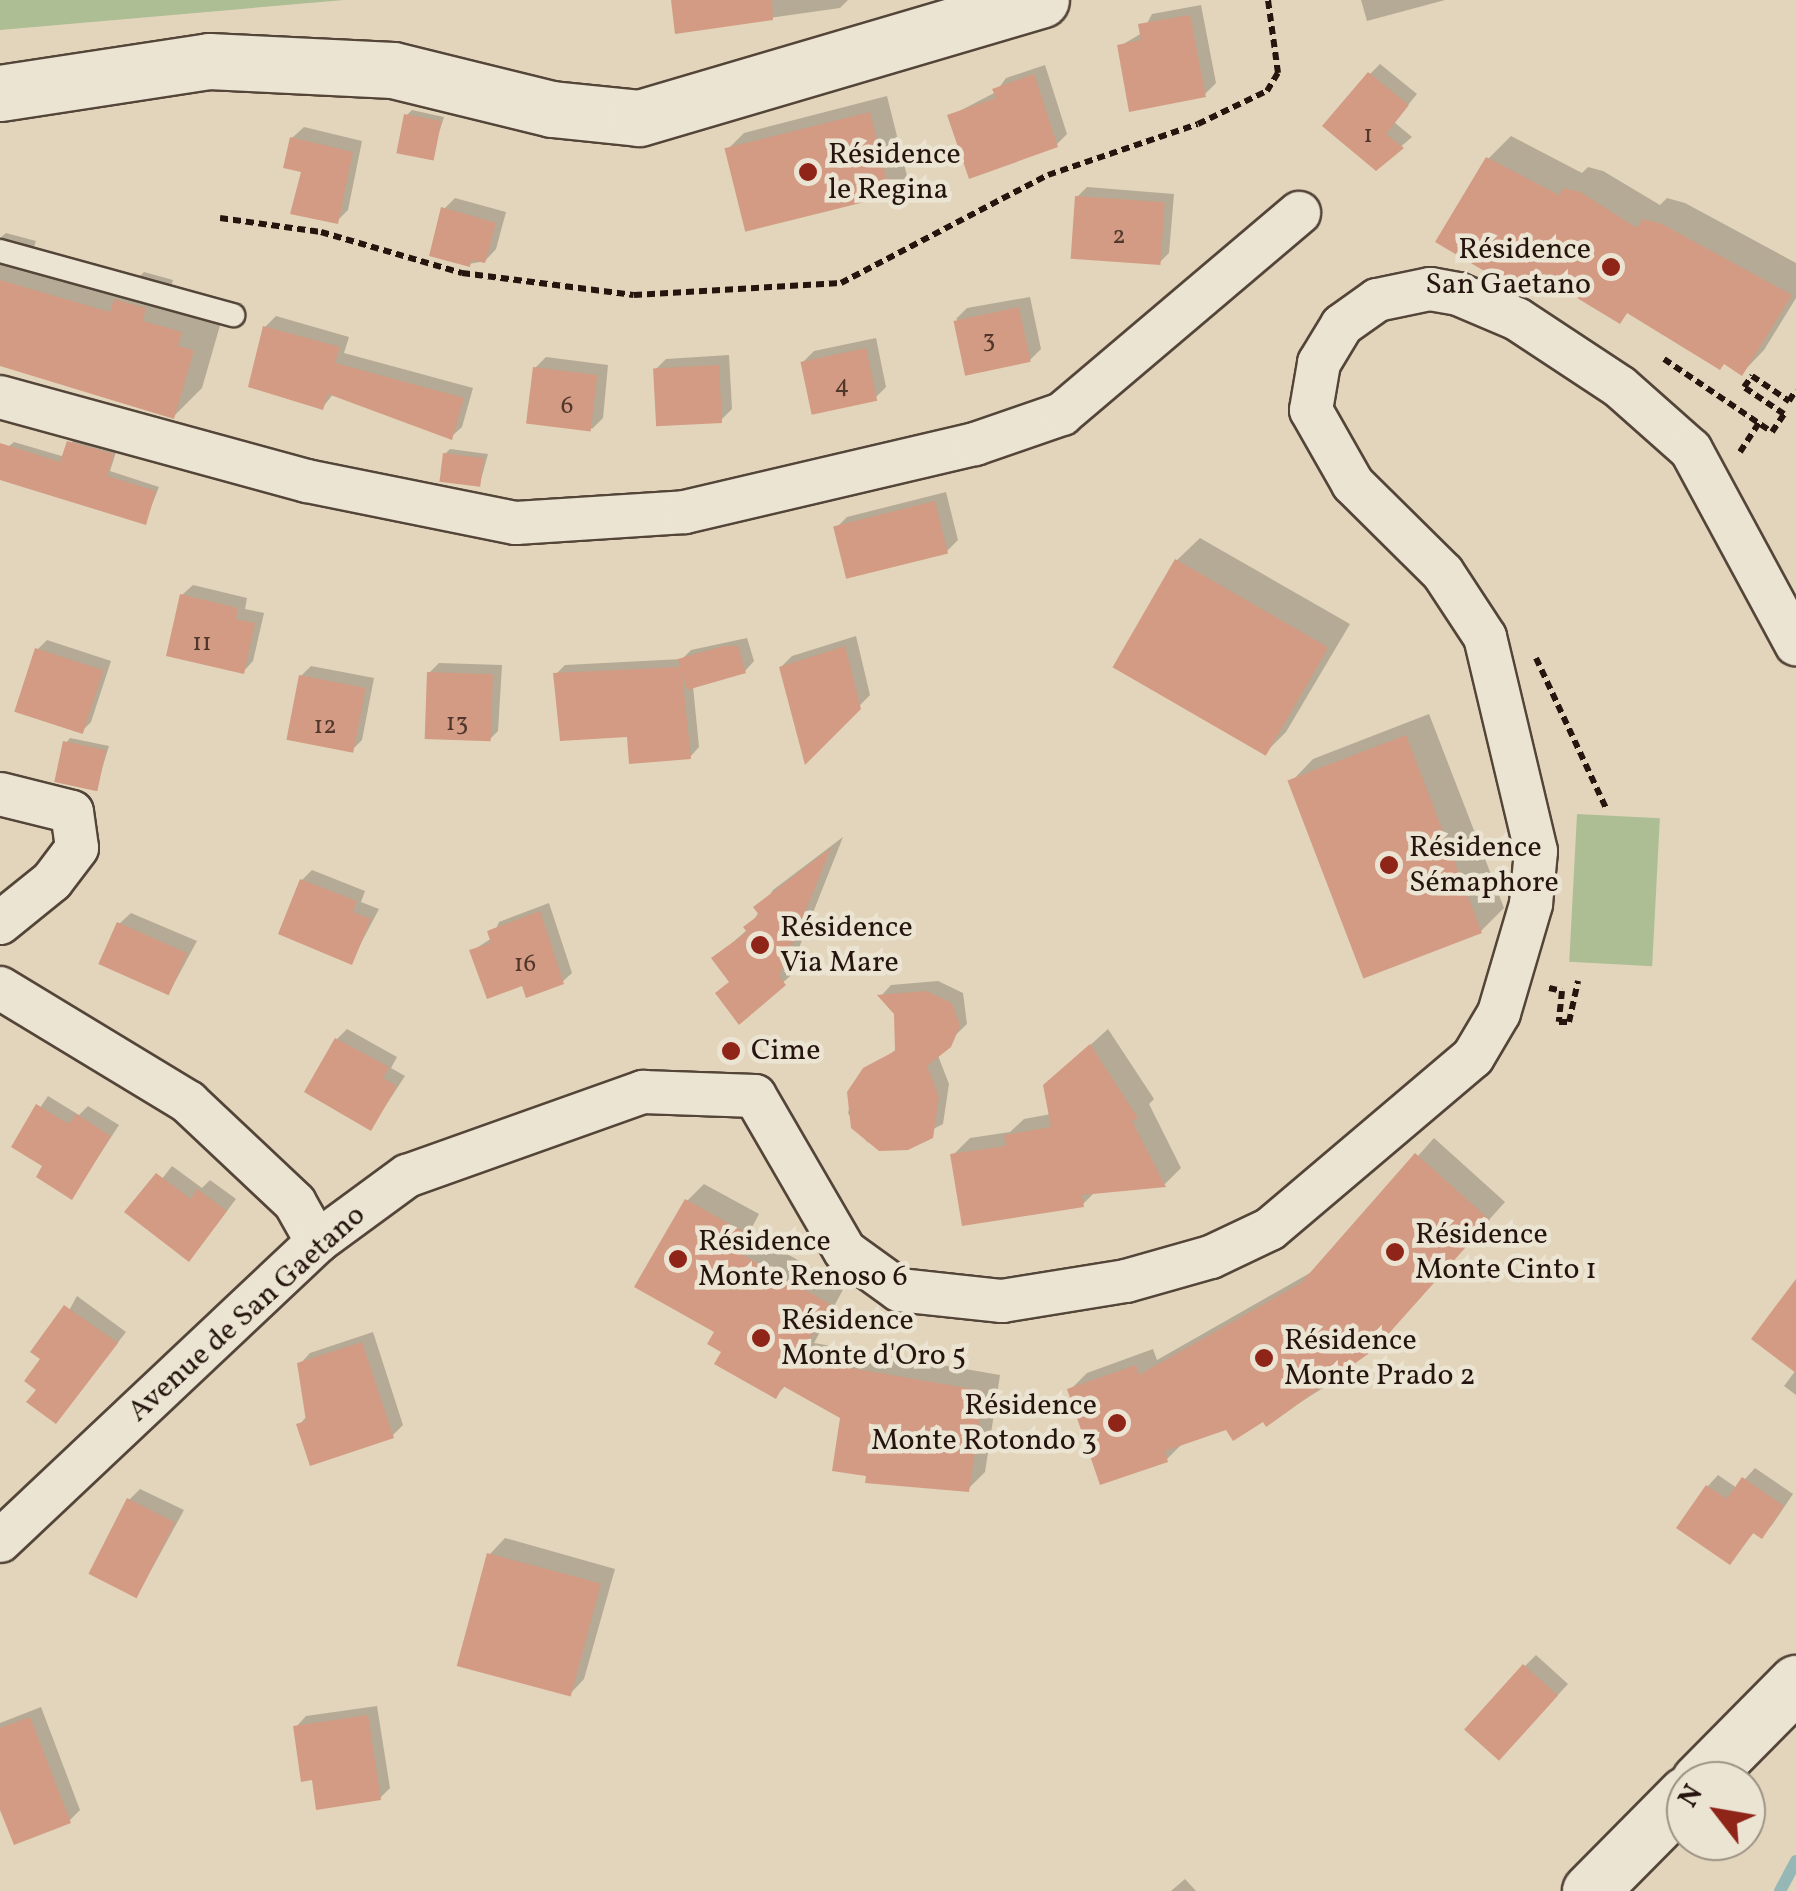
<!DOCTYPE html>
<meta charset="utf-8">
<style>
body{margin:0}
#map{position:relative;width:1796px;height:1891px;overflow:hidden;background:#e2d5bb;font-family:Vollkorn,serif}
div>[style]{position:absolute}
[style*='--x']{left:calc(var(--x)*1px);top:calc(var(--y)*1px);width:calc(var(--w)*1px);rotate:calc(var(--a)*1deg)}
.green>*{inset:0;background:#aebe94;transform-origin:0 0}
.shadow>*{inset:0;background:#0003}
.stream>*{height:12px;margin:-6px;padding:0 6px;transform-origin:6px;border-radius:6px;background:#95b8b6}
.building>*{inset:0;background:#d39b83;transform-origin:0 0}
.path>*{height:6px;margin-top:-3px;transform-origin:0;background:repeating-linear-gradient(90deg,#25150e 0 8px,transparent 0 13px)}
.roads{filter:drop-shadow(2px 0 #544539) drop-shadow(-2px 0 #544539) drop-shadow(0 2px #544539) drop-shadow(0 -2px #544539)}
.service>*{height:22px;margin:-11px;padding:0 11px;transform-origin:11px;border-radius:11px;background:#ece4d3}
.minor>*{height:42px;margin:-21px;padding:0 21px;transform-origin:21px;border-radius:21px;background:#ece4d3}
.tertiary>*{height:55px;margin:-27.5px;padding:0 27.5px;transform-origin:27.5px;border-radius:27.5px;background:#ece4d3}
.secondary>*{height:55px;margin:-27.5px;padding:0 27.5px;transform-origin:27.5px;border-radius:27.5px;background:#ece4d3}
.dots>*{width:28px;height:28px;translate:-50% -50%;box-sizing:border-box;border:5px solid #ece4d3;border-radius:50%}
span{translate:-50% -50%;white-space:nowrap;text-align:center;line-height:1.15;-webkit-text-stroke:9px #ece4d3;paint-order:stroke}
.number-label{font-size:25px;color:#50362b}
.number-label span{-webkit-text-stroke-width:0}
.poi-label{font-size:30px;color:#25150e}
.left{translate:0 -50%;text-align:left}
.right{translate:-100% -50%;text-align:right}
.street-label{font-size:30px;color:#25150e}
.north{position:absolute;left:1666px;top:1761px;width:100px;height:100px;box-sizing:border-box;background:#ece4d3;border:2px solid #9c9184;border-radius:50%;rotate:301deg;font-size:28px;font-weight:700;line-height:40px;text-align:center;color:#25150e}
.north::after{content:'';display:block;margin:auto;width:35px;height:45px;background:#8f2418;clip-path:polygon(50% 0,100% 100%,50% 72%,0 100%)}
</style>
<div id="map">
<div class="green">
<div style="clip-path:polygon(0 0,344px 0,0 30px)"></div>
<div style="left:1577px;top:814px;width:83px;height:148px;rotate:3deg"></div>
</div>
<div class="shadow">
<div style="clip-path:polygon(673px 0,848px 0,840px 8px,677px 31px)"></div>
<div style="clip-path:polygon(1361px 0,1445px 0,1367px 21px)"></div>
<div style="clip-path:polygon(1201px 5px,1216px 83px,1205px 94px,1120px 46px,1142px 33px,1152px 14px)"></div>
<div style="clip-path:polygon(1380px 64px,1417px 94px,1394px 122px,1412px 137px,1376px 168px,1370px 74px)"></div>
<div style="clip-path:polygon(1045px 65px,1067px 134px,1056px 145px,950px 116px,996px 92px,1006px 78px)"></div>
<div style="clip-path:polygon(887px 96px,907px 176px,890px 193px,727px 150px,744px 133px)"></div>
<div style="clip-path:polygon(412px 110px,444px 117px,431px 158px,407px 115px)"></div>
<div style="clip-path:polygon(304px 127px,362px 141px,348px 210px,337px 221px,304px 171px,292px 138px)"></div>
<div style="clip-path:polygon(1511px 136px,1582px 173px,1588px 167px,1603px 171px,1660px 205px,1667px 198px,1685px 203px,1796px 263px,1796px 298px,1764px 350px,1742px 373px,1629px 311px,1620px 321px,1552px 280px,1540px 292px,1488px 159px)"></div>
<div style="clip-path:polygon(1087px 187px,1174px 194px,1169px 253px,1159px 263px,1077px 197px)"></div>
<div style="clip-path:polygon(455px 198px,506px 212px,496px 249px,485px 261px,469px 264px,444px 209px)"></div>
<div style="clip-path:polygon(6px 233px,36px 241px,32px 253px,133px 283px,144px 272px,173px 280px,169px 293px,221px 322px,202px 388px,174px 416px,0 365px,0 238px)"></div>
<div style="clip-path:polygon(1030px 297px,1041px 349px,1030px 360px,956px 319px,967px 308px)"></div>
<div style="clip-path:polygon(276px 316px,349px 337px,344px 353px,473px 388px,462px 427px,451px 437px,334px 393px,323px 407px,265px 327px)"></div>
<div style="clip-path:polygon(876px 338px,886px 387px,875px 398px,803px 362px,814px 351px)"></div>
<div style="clip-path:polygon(729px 355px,732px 409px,721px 420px,655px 370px,666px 359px)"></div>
<div style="clip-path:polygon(546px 357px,608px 365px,603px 418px,592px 429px,535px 368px)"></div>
<div style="clip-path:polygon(74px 438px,117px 449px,110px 471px,159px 487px,145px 522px,9px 446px,14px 442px,65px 457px)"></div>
<div style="clip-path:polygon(450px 449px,488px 454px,479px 487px,445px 454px)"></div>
<div style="clip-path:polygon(946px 492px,958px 540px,947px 551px,836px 528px,847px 517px)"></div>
<div style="clip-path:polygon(1200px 538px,1350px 624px,1286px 732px,1264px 754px,1115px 666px,1177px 560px)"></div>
<div style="clip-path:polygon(193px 585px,247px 598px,245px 609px,264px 613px,253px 661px,243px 672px,182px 595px)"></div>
<div style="clip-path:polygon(856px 636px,870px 695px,806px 760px,781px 667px,792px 656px)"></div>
<div style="clip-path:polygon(747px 638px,754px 661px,745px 671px,693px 686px,699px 747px,690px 757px,629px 734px,556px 674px,565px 665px,682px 659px,691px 650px)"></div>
<div style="clip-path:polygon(47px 640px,111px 661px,91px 722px,82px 731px,37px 650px)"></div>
<div style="clip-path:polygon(439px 663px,502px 665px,498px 731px,488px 741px,429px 673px)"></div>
<div style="clip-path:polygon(311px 666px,374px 678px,362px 740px,352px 750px,301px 676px)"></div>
<div style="clip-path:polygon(1429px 714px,1504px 908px,1481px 931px,1291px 782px,1313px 759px)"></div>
<div style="clip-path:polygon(70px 738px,109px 746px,96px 788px,66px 743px)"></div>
<div style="clip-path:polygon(843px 837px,795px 958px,801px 966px,740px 1022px,731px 981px,714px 959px,748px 929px,773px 890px)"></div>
<div style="clip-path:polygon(312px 870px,365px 891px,361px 902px,379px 909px,351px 962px,302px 880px)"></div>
<div style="clip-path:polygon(549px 903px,572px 973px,562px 982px,523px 982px,472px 951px,492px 938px,499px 922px)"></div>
<div style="clip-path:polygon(131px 913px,197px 941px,170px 991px,119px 924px)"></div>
<div style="clip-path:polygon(938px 981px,963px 993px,967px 1024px,937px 1053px,949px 1084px,943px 1124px,893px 1150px,867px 1142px,848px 1113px,856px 1080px,898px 1048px,896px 1013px,881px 996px,891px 985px)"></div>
<div style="clip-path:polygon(347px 1029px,397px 1057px,391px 1068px,405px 1076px,371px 1128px,337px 1039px)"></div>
<div style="clip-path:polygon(1108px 1029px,1154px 1099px,1149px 1104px,1181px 1168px,1165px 1184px,1096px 1191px,1083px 1204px,953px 1155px,970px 1138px,1010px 1132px,1024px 1119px,1051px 1114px,1064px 1069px)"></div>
<div style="clip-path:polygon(48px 1096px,79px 1115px,88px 1106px,119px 1125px,72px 1197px,45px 1166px,14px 1146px)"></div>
<div style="clip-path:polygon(1434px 1138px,1505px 1202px,1391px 1329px,1323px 1388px,1267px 1423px,1264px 1418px,1185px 1441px,1167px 1459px,1070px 1390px,1087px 1373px,1153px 1349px,1157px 1360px,1317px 1269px)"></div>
<div style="clip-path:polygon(172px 1166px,202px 1188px,210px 1180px,236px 1199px,199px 1248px,133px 1216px)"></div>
<div style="clip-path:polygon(704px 1184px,759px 1214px,749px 1233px,845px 1286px,814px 1343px,1000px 1375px,985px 1472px,968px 1489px,868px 1473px,842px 1417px,786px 1385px,776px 1396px,724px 1351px,687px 1201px)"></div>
<div style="clip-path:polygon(1796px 1283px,1796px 1395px,1784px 1386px,1796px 1370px)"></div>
<div style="clip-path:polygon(77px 1296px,126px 1332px,66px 1410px,39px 1390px,43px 1358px)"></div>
<div style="clip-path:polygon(373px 1332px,403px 1425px,393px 1435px,299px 1425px,307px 1416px,300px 1364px,310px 1353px)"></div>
<div style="clip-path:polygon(1755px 1468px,1793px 1494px,1772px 1525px,1762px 1536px,1755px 1531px,1730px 1562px,1708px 1486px,1718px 1475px,1737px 1488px)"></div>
<div style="clip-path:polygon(140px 1489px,184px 1510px,138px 1594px,129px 1500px)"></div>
<div style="clip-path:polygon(505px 1538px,615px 1569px,584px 1679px,569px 1695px,490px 1554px)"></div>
<div style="clip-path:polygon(1536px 1655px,1568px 1684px,1510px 1747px,1525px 1666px)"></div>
<div style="clip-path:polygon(377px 1706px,390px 1788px,380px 1798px,296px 1727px,306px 1716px)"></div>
<div style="clip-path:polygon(41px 1707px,80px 1810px,69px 1821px,0 1803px,0 1723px)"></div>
<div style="clip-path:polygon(1185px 1879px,1196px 1891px,1171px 1891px)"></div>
</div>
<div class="stream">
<div style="--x:1780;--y:1891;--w:34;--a:-62"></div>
</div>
<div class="building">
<div style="clip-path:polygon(671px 0,772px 0,773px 20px,675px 34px)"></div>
<div style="clip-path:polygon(1190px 15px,1206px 97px,1129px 112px,1117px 45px,1141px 40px,1138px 24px)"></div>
<div style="clip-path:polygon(1368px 72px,1409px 105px,1386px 134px,1404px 148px,1376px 171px,1322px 126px)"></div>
<div style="clip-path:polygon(1034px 74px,1058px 147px,969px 179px,947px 115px,996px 98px,992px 89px)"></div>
<div style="left:870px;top:112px;width:86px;height:150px;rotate:76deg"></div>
<div style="left:404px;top:114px;width:38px;height:40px;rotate:11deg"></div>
<div style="clip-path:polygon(290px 137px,353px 152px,338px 224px,290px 214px,301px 172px,283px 168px)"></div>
<div style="clip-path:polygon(1486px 157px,1559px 195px,1563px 188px,1580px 192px,1637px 228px,1643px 219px,1662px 224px,1792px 295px,1742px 376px,1724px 364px,1720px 370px,1627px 313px,1620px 324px,1549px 281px,1541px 295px,1524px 285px,1520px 292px,1435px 242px)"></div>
<div style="left:1075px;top:196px;width:90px;height:63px;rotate:4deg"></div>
<div style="clip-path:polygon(441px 207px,496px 223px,485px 263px,471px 260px,470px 267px,429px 256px)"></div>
<div style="clip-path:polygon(0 280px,110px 312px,114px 299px,146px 308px,143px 321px,182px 332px,178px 346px,194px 350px,174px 419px,0 366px)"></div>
<div style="left:1019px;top:307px;width:56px;height:67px;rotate:78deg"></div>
<div style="clip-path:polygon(263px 326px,340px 347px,335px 363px,464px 398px,452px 440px,328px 394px,323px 410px,248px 387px)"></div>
<div style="left:866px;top:348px;width:54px;height:67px;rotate:78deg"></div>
<div style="left:719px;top:365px;width:58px;height:66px;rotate:87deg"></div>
<div style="left:533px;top:367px;width:65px;height:57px;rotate:7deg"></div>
<div style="clip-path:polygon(67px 441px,114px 454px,107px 476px,156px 491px,146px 525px,0 480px,0 443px,60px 462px)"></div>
<div style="left:443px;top:453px;width:41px;height:29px;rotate:7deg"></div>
<div style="left:935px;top:501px;width:54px;height:105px;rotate:76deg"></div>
<div style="left:1175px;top:559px;width:177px;height:125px;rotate:30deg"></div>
<div style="clip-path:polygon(180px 594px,238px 608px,236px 619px,255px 623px,244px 674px,166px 656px)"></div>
<div style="clip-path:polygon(724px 646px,738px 646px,746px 673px,687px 690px,682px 672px,691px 759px,629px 764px,627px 737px,560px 741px,553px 673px,680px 667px,678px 659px)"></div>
<div style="clip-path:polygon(845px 646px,861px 709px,805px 765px,779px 667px)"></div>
<div style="left:35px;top:648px;width:72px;height:67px;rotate:18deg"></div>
<div style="left:427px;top:672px;width:66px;height:67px;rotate:2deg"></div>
<div style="left:299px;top:675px;width:68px;height:66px;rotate:11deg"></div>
<div style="left:1406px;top:735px;width:212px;height:127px;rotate:69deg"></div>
<div style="left:63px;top:741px;width:44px;height:42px;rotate:12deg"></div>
<div style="clip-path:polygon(831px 848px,779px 976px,786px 985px,739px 1025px,715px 993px,729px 982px,711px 958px,747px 932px,743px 927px,759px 915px,753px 907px)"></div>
<div style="clip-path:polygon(300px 879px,357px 901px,353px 912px,371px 919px,352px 965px,278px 934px)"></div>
<div style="clip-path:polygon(540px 911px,564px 984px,526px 998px,522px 986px,487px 999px,469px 950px,491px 943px,487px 931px)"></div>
<div style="left:117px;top:922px;width:77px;height:46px;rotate:24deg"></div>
<div style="clip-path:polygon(926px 991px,952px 1003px,960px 1026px,951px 1047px,927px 1066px,939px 1097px,933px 1138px,908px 1150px,879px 1151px,851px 1128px,847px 1092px,863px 1068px,895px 1051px,894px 1014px,877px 995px)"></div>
<div style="clip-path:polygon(335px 1038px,389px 1067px,383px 1078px,397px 1086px,371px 1131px,304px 1092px)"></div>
<div style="clip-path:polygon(1090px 1044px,1138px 1118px,1132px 1121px,1166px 1187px,1082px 1195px,1084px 1207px,962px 1226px,950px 1154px,1006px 1146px,1004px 1135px,1051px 1127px,1043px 1085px)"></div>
<div style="clip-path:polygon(36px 1104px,69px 1124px,76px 1114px,111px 1136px,72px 1200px,36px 1177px,42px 1166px,11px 1147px)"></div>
<div style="clip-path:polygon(1415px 1153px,1490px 1220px,1375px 1349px,1266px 1427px,1263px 1422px,1233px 1441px,1226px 1430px,1165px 1451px,1168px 1462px,1100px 1485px,1067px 1389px,1136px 1365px,1139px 1375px,1301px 1283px)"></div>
<div style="clip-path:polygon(156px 1173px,191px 1199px,197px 1189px,227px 1211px,189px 1262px,124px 1212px)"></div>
<div style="clip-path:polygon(685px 1199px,744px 1232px,734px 1250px,830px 1304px,799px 1359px,984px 1391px,969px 1492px,865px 1483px,866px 1476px,832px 1471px,840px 1418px,783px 1386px,776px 1399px,714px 1364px,721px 1352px,707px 1344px,714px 1332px,634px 1287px)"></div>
<div style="clip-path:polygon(1796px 1279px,1796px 1373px,1751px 1339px)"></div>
<div style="clip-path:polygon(64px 1305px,118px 1343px,56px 1424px,26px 1402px,36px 1390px,24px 1381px,40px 1359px,30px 1352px)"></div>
<div style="clip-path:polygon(362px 1342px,394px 1438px,310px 1466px,296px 1424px,306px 1421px,297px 1363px)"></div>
<div style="clip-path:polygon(1742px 1477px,1784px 1506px,1762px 1539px,1753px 1533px,1730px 1565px,1676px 1528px,1706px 1485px,1727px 1499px)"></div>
<div style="left:127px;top:1498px;width:54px;height:85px;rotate:27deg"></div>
<div style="left:487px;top:1553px;width:118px;height:117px;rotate:15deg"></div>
<div style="left:1523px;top:1664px;width:47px;height:88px;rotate:42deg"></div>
<div style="clip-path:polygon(368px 1715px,381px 1800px,316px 1810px,312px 1780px,301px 1782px,293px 1726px)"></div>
<div style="clip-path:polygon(30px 1717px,71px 1823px,14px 1845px,0 1810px,0 1728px)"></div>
</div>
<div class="path">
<div style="--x:220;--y:218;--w:102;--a:7.9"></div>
<div style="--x:321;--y:232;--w:147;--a:16.2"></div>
<div style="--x:462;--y:273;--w:173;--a:7.3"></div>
<div style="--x:634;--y:295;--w:207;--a:-3.3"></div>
<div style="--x:841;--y:283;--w:233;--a:-27.6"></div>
<div style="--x:1048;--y:175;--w:158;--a:-18.8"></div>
<div style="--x:1198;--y:124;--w:76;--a:-25.6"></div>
<div style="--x:1267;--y:91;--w:21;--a:-59"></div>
<div style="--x:1278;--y:73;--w:74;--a:-97.8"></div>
<div style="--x:1664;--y:359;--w:130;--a:34.1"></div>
<div style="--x:1772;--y:432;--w:22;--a:-56"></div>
<div style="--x:1784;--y:414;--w:48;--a:-146"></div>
<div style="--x:1744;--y:387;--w:14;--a:-54"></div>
<div style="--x:1752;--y:376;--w:45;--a:34"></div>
<div style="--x:1789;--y:401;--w:13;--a:-58"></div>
<div style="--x:1740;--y:452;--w:35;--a:-57"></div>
<div style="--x:1536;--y:658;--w:166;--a:65"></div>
<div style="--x:1549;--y:988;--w:13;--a:13"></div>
<div style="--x:1562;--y:991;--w:31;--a:96"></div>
<div style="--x:1559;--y:1022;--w:10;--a:0"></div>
<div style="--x:1569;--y:1022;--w:42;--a:-77.6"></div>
</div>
<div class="roads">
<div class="service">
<div style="--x:0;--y:251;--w:242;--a:15.4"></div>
</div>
<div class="minor">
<div style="--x:0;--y:397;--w:318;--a:15.3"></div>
<div style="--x:307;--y:481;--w:213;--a:11.4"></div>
<div style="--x:516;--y:523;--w:169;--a:-3.7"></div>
<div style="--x:685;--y:512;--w:298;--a:-13.2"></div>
<div style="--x:975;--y:444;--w:92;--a:-19"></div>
<div style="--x:1062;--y:414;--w:311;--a:-40.3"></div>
<div style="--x:0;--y:794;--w:74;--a:14"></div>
<div style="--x:72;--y:812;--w:36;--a:82"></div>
<div style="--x:77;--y:848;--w:41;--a:127.1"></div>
<div style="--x:52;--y:881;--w:67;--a:141.1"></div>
<div style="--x:0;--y:988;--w:220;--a:31.2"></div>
<div style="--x:188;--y:1102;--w:147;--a:43.3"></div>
<div style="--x:295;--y:1203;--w:45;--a:60.6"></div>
<div style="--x:0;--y:1541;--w:436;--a:-43.3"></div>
<div style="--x:317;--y:1242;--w:112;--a:-36.3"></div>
<div style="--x:407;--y:1176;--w:251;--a:-19.6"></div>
<div style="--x:643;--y:1092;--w:112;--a:2"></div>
<div style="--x:755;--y:1096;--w:179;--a:59.9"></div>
<div style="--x:845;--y:1251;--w:67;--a:35.8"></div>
<div style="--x:899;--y:1290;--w:104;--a:6.1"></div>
<div style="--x:1002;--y:1301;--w:126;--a:-9.2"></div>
<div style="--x:1126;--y:1281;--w:88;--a:-15.8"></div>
<div style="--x:1211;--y:1257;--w:65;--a:-25.4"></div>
<div style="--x:1270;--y:1229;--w:266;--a:-40.3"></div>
<div style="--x:1473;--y:1057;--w:51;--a:-59.4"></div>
<div style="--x:1499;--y:1013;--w:114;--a:-73.6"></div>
<div style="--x:1531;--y:904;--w:53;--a:-84.6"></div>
<div style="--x:1536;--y:851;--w:220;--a:-103.4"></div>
<div style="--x:1485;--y:637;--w:77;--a:-123.3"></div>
<div style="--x:1443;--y:573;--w:127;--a:-135.3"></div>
<div style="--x:1353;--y:484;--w:85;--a:-119.6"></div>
<div style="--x:1311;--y:410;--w:48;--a:-80.3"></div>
<div style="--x:1319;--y:363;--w:44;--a:-58.8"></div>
<div style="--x:1342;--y:325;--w:43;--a:-35.5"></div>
<div style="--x:1377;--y:300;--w:54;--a:-11.7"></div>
<div style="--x:1430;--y:289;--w:28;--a:10"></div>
<div style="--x:1458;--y:294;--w:64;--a:23"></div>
<div style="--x:1517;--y:319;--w:123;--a:33.4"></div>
<div style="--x:1620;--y:387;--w:95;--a:41.6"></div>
<div style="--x:1691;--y:450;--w:221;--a:61.6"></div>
</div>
<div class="tertiary">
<div style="--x:0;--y:93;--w:211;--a:-8.7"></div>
<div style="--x:209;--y:61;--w:184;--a:2.8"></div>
<div style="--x:393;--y:70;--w:164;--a:13.8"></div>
<div style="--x:552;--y:109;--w:87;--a:5.9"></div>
<div style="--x:639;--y:118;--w:419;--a:-16.4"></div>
</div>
<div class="secondary">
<div style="--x:1699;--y:1781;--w:138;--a:-45.3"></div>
<div style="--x:1590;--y:1891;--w:136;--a:-45.3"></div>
</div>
</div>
<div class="dots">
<div style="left:808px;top:172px;background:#8f2418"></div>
<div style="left:1611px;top:267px;background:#8f2418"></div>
<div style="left:1389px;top:865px;background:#8f2418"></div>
<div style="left:760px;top:945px;background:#8f2418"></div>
<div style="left:731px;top:1051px;background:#8f2418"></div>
<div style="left:1395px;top:1252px;background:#8f2418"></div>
<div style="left:678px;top:1259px;background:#8f2418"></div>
<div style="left:761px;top:1338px;background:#8f2418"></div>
<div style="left:1264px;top:1358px;background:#8f2418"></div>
<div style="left:1117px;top:1423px;background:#8f2418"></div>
</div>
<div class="number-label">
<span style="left:1368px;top:136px">1</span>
<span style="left:1119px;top:237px">2</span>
<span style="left:989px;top:341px">3</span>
<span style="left:842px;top:386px">4</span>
<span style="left:567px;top:407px">6</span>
<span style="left:202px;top:644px">11</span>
<span style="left:457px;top:724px">13</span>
<span style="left:325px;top:727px">12</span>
<span style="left:525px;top:965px">16</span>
</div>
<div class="poi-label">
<span class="left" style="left:828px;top:172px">Résidence<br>le Regina</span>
<span class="right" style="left:1591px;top:267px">Résidence<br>San Gaetano</span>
<span class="left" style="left:1409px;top:865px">Résidence<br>Sémaphore</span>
<span class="left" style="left:780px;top:945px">Résidence<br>Via Mare</span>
<span class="left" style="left:751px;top:1051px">Cime</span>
<span class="left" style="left:1415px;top:1252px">Résidence<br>Monte Cinto 1</span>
<span class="left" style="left:698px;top:1259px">Résidence<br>Monte Renoso 6</span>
<span class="left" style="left:781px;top:1338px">Résidence<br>Monte d'Oro 5</span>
<span class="left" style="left:1284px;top:1358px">Résidence<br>Monte Prado 2</span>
<span class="right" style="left:1097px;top:1423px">Résidence<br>Monte Rotondo 3</span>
</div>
<div class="street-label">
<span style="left:247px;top:1314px;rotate:-42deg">Avenue de San Gaetano</span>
</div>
<div class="north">N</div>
</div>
